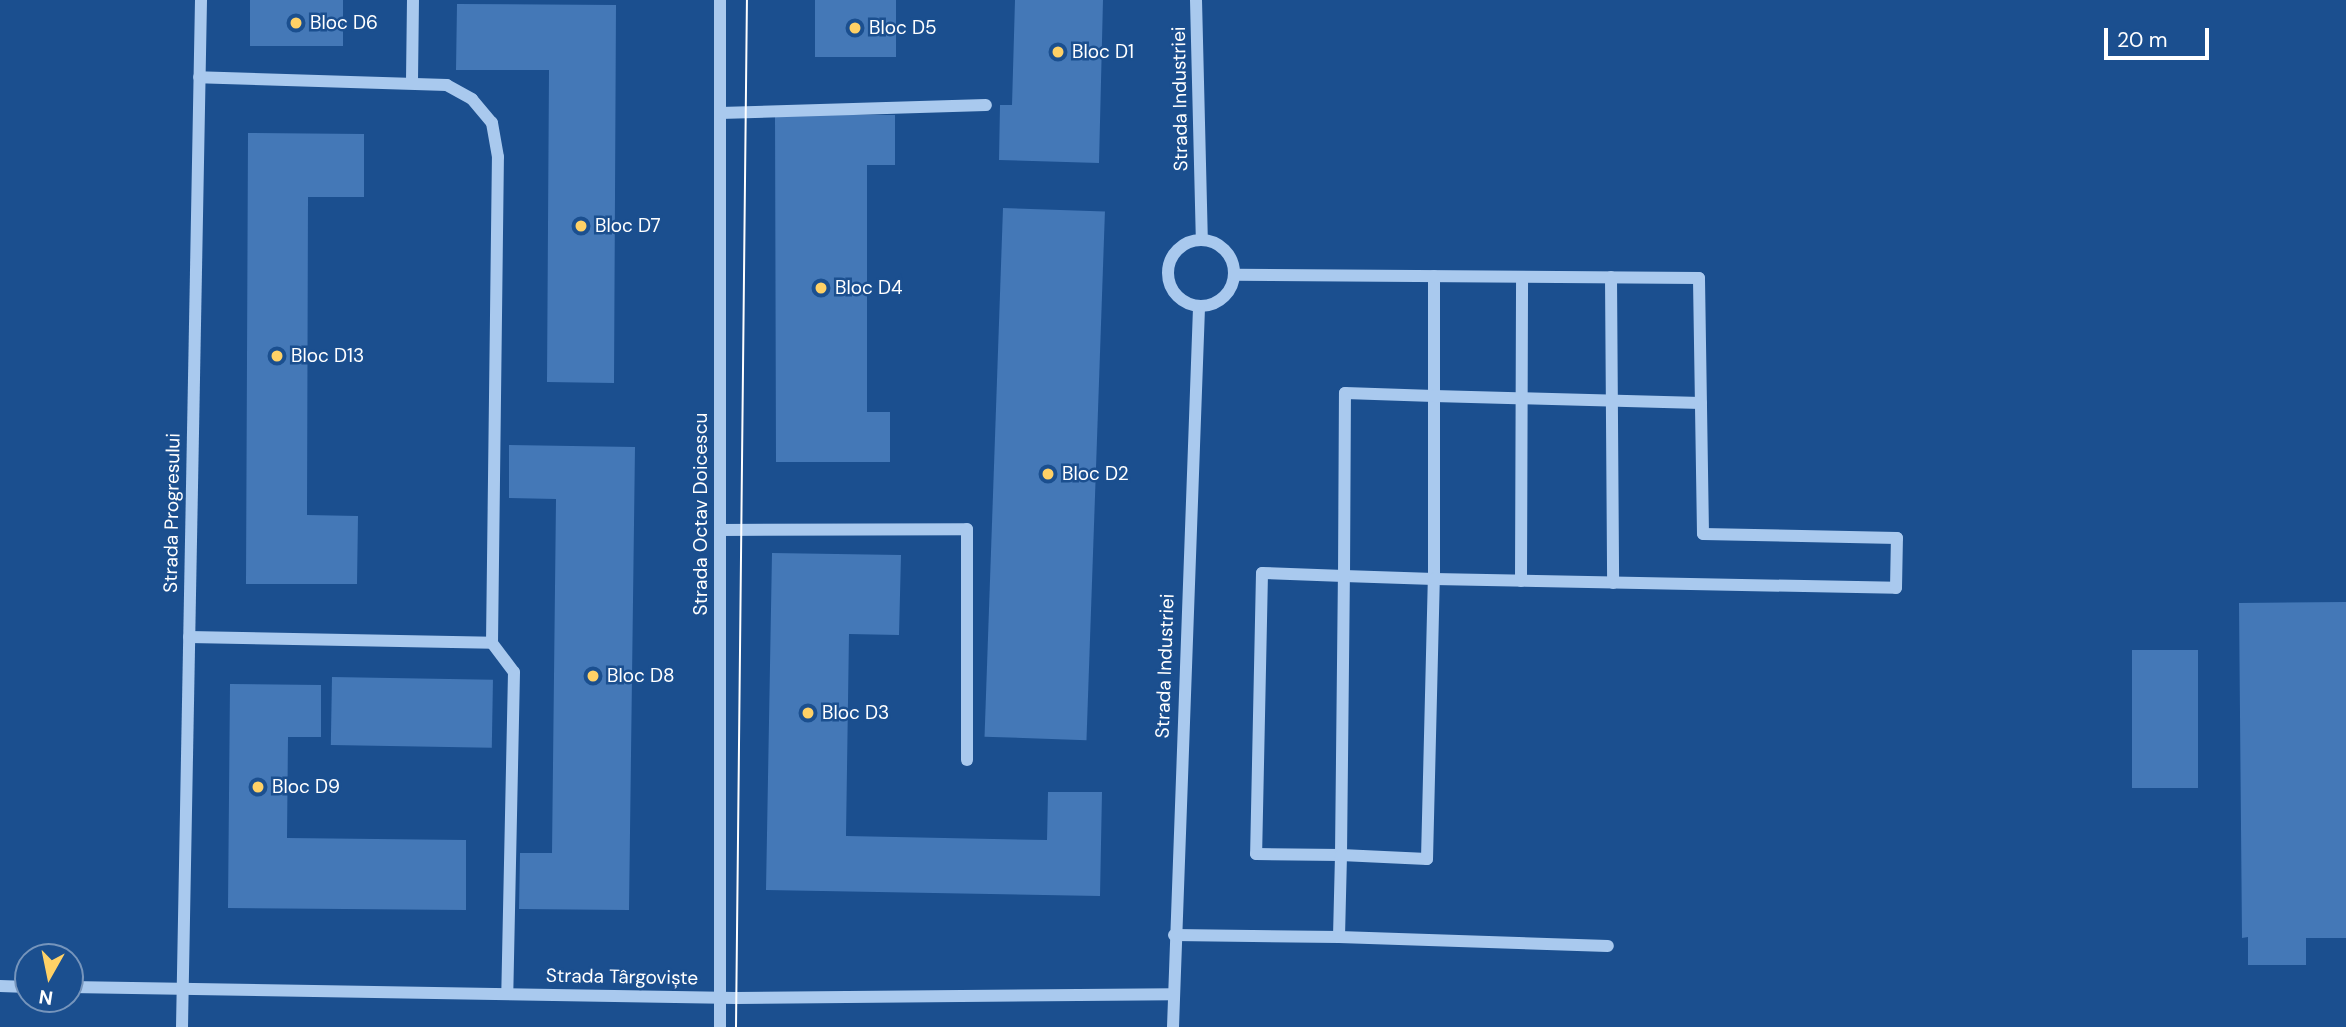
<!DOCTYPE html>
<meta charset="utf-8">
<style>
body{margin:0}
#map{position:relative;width:2346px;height:1027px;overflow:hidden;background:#1b4f8f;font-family:"DM Sans",sans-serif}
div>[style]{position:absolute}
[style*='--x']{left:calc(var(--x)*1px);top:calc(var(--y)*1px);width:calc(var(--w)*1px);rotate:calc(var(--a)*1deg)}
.building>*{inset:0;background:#4478b7;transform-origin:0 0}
.minor>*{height:12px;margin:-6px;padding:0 6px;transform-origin:6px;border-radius:6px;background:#a9c9ee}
.minor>.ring{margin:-6px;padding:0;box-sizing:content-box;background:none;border:12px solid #a9c9ee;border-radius:50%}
.tram>*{height:2px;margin:-1px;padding:0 1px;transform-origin:1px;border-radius:1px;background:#fff}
.dots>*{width:19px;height:19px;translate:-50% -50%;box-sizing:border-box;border:4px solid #1b4f8f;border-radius:50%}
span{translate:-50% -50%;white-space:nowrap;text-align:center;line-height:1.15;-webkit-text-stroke:5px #1b4f8f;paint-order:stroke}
.poi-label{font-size:19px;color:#fff}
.left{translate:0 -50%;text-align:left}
.street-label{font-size:19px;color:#fff}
.north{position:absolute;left:14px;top:943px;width:70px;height:70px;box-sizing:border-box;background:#1b4f8f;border:2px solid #7695bc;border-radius:50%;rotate:189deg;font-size:19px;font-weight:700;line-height:28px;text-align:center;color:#fff}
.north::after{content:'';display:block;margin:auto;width:24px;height:32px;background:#ffd166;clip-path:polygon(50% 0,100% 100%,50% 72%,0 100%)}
.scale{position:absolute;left:2104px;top:28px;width:105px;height:32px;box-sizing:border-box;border:4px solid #fff;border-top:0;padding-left:9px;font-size:21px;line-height:24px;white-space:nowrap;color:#fff;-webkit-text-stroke:5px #1b4f8f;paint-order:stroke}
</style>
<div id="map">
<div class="building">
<div style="left:250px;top:0;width:93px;height:46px"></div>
<div style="left:815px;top:0;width:81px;height:57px"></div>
<div style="clip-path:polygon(1015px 0,1103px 0,1099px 163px,999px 160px,1000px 105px,1012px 105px)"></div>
<div style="clip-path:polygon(457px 4px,616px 5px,614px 383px,547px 382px,549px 70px,456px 70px)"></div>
<div style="clip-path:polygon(775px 115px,895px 115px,895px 165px,867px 165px,867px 412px,890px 412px,890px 462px,776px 462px)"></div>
<div style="clip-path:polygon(248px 133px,364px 134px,364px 197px,308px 197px,307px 515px,358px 516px,357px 584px,246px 584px)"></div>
<div style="left:1003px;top:208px;width:102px;height:529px;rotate:2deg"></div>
<div style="clip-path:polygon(509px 445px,635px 447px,629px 910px,519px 909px,520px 853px,552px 853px,556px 499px,509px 498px)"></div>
<div style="clip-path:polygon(772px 553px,901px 555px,899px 635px,849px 634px,846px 836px,1047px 840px,1048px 792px,1102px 792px,1100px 896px,766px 890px)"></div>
<div style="clip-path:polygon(2346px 602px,2346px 938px,2306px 938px,2306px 965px,2248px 965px,2248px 937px,2242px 938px,2239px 603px)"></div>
<div style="left:2132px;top:650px;width:66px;height:138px"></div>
<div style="left:332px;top:677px;width:161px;height:68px;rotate:1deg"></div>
<div style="clip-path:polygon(230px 684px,321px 685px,321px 737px,288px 737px,287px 838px,466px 840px,466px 910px,228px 908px)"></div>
</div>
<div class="minor">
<div style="--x:720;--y:0;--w:1027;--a:90"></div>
<div style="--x:1196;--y:0;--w:239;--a:88.6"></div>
<div style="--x:412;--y:81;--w:81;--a:-89.3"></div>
<div style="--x:720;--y:113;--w:266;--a:-1.7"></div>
<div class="ring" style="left:1168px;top:240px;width:54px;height:54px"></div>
<div style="--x:1434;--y:276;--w:303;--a:90"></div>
<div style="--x:1434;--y:579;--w:90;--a:-178.1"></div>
<div style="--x:1344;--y:576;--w:82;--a:-177.9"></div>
<div style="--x:1262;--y:573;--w:281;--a:91.2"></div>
<div style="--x:1256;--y:854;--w:85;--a:0.7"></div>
<div style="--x:1341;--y:855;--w:279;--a:-89.4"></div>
<div style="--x:1344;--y:576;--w:183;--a:-89.7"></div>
<div style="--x:1345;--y:393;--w:89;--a:1.9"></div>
<div style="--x:1434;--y:396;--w:267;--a:1.5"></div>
<div style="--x:1611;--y:277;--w:306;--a:89.6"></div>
<div style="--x:720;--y:530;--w:247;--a:-0.2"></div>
<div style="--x:967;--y:529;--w:231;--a:90"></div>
<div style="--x:1521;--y:581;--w:304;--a:-89.8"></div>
<div style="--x:189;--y:637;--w:303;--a:1.1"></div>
<div style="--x:492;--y:643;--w:486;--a:-89.3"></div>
<div style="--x:498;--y:157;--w:35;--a:-100"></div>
<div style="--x:492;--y:123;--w:31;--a:-130"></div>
<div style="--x:472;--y:99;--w:29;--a:-151"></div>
<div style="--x:447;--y:85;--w:248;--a:-178.2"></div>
<div style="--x:492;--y:643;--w:36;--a:53"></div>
<div style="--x:514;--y:672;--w:322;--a:91.2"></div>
<div style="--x:1174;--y:935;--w:165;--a:0.7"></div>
<div style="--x:1339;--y:937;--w:82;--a:-88.6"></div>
<div style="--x:1341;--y:855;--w:86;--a:2.7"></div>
<div style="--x:1427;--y:859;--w:280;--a:-88.6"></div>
<div style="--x:1434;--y:579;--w:462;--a:1.1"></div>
<div style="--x:1896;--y:588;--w:50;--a:-88.9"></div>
<div style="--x:1897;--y:538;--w:194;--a:-178.8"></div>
<div style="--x:1703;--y:534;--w:256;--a:-90.9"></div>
<div style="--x:1699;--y:278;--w:464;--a:-179.6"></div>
<div style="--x:1339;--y:937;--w:269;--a:1.9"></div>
<div style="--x:0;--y:986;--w:28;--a:2"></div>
<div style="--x:70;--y:987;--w:666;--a:0.95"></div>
<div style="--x:736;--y:998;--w:437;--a:-0.5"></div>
<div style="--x:182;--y:1027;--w:1027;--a:-88.94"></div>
<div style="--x:1173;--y:1027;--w:720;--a:-87.93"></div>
</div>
<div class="tram">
<div style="--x:736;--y:1027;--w:1027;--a:-89.39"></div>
</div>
<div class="dots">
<div style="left:296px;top:23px;background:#ffd166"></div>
<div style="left:855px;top:28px;background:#ffd166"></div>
<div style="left:1058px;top:52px;background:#ffd166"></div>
<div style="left:581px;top:226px;background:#ffd166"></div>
<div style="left:821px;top:288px;background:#ffd166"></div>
<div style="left:277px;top:356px;background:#ffd166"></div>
<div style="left:1048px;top:474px;background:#ffd166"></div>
<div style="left:593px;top:676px;background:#ffd166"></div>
<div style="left:808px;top:713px;background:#ffd166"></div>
<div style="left:258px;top:787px;background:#ffd166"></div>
</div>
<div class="poi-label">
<span class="left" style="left:310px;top:23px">Bloc D6</span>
<span class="left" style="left:869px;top:28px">Bloc D5</span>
<span class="left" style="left:1072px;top:52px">Bloc D1</span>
<span class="left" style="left:595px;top:226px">Bloc D7</span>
<span class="left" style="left:835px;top:288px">Bloc D4</span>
<span class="left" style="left:291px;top:356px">Bloc D13</span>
<span class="left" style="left:1062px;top:474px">Bloc D2</span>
<span class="left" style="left:607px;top:676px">Bloc D8</span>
<span class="left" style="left:822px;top:713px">Bloc D3</span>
<span class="left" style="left:272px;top:787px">Bloc D9</span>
</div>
<div class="street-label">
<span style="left:1180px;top:99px;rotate:-91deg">Strada Industriei</span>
<span style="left:172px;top:513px;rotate:-89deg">Strada Progresului</span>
<span style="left:701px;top:514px;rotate:-90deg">Strada Octav Doicescu</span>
<span style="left:1165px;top:666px;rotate:-88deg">Strada Industriei</span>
<span style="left:622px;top:977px;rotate:1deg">Strada Târgoviște</span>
</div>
<div class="north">N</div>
<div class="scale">20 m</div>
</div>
